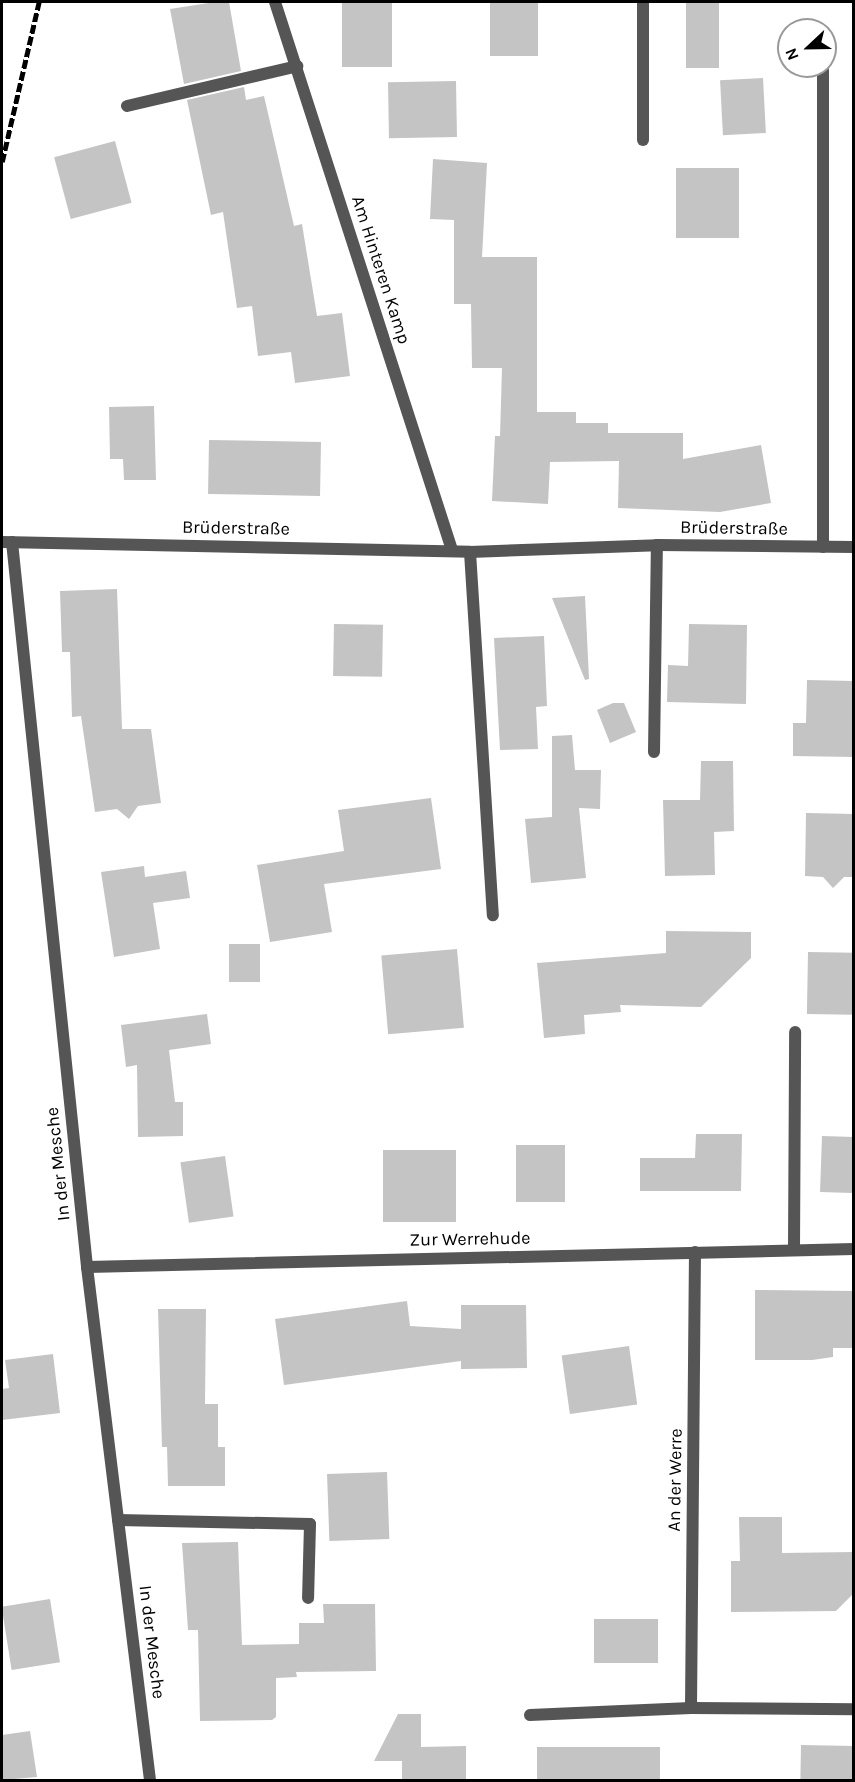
<!DOCTYPE html>
<meta charset="utf-8">
<style>
body{margin:0}
#map{position:relative;width:855px;height:1782px;overflow:hidden;background:#fff;font-family:Karla,sans-serif}
div>[style]{position:absolute}
[style*='--x']{left:calc(var(--x)*1px);top:calc(var(--y)*1px);width:calc(var(--w)*1px);rotate:calc(var(--a)*1deg)}
.building>*{inset:0;background:#c4c4c4;transform-origin:0 0}
.lane>*{height:12px;margin:-6px;padding:0 6px;transform-origin:6px;border-radius:6px;background:#555}
.street>*{height:12px;margin:-6px;padding:0 6px;transform-origin:6px;border-radius:6px;background:#555}
.rail>*{height:4.5px;margin-top:-2.25px;transform-origin:0;background:repeating-linear-gradient(90deg,#000 0 9px,transparent 0 12px)}
span{translate:-50% -50%;white-space:nowrap;text-align:center;line-height:1.15;-webkit-text-stroke:5px #fff;paint-order:stroke}
.street-label{font-size:18px;color:#000}
.frame{position:absolute;inset:0;border:3px solid #000;pointer-events:none}
.north{position:absolute;left:777px;top:18px;width:60px;height:60px;box-sizing:border-box;background:#fff;border:2px solid #999;border-radius:50%;rotate:248deg;font-size:16px;font-weight:700;line-height:24px;text-align:center;color:#000}
.north::after{content:'';display:block;margin:auto;width:21px;height:27px;background:#000;clip-path:polygon(50% 0,100% 100%,50% 72%,0 100%)}
</style>
<div id="map">
<div class="building">
<div style="clip-path:polygon(215px 2px,229px 2px,241px 71px,184px 84px,170px 9px)"></div>
<div style="left:342px;top:2px;width:50px;height:65px"></div>
<div style="left:490px;top:2px;width:48px;height:54px"></div>
<div style="left:686px;top:2px;width:33px;height:66px"></div>
<div style="left:763px;top:78px;width:55px;height:43px;rotate:87deg"></div>
<div style="left:456px;top:81px;width:56px;height:68px;rotate:89deg"></div>
<div style="clip-path:polygon(244px 87px,246px 100px,264px 96px,294px 226px,302px 224px,317px 316px,342px 313px,350px 376px,295px 383px,291px 352px,258px 356px,252px 306px,237px 308px,223px 212px,211px 215px,187px 100px)"></div>
<div style="left:115px;top:141px;width:64px;height:63px;rotate:75deg"></div>
<div style="clip-path:polygon(433px 159px,487px 163px,482px 257px,537px 257px,537px 412px,576px 412px,576px 423px,608px 423px,608px 433px,683px 433px,683px 459px,761px 445px,771px 503px,720px 512px,618px 508px,619px 461px,550px 462px,548px 504px,492px 501px,495px 436px,500px 436px,502px 368px,472px 368px,471px 304px,454px 304px,454px 220px,430px 219px)"></div>
<div style="left:676px;top:168px;width:63px;height:70px"></div>
<div style="clip-path:polygon(154px 406px,156px 480px,124px 480px,123px 459px,110px 459px,109px 407px)"></div>
<div style="left:209px;top:440px;width:112px;height:54px;rotate:1deg"></div>
<div style="clip-path:polygon(117px 589px,122px 729px,151px 729px,161px 803px,138px 806px,129px 819px,117px 809px,95px 812px,81px 716px,72px 717px,70px 652px,62px 652px,60px 591px)"></div>
<div style="clip-path:polygon(585px 596px,589px 679px,585px 680px,552px 598px)"></div>
<div style="left:334px;top:624px;width:49px;height:52px;rotate:1deg"></div>
<div style="clip-path:polygon(689px 624px,747px 625px,746px 704px,667px 702px,668px 665px,688px 666px)"></div>
<div style="clip-path:polygon(544px 636px,547px 706px,536px 707px,538px 749px,500px 750px,494px 638px)"></div>
<div style="clip-path:polygon(807px 680px,854px 681px,854px 757px,793px 756px,793px 723px,806px 723px)"></div>
<div style="clip-path:polygon(613px 703px,624px 703px,636px 732px,610px 743px,597px 710px)"></div>
<div style="clip-path:polygon(572px 735px,575px 770px,601px 770px,600px 809px,579px 808px,586px 878px,531px 883px,525px 819px,552px 817px,552px 736px)"></div>
<div style="clip-path:polygon(701px 761px,733px 761px,734px 831px,714px 832px,715px 875px,665px 876px,663px 800px,700px 800px)"></div>
<div style="clip-path:polygon(431px 798px,441px 869px,324px 884px,332px 932px,270px 942px,257px 865px,344px 851px,338px 810px)"></div>
<div style="clip-path:polygon(806px 813px,854px 814px,854px 877px,844px 877px,833px 888px,823px 877px,805px 876px)"></div>
<div style="clip-path:polygon(144px 866px,145px 877px,186px 871px,190px 898px,153px 903px,160px 949px,114px 957px,101px 872px)"></div>
<div style="clip-path:polygon(666px 931px,751px 932px,751px 958px,701px 1007px,620px 1005px,621px 1012px,584px 1015px,585px 1034px,544px 1038px,537px 963px,666px 953px)"></div>
<div style="left:229px;top:944px;width:31px;height:38px"></div>
<div style="left:457px;top:949px;width:79px;height:76px;rotate:85deg"></div>
<div style="left:808px;top:952px;width:46px;height:62px;rotate:1deg"></div>
<div style="clip-path:polygon(207px 1014px,211px 1044px,169px 1050px,175px 1102px,183px 1102px,183px 1136px,138px 1137px,137px 1065px,126px 1067px,121px 1025px)"></div>
<div style="clip-path:polygon(696px 1134px,742px 1134px,741px 1191px,640px 1191px,640px 1158px,695px 1158px)"></div>
<div style="left:822px;top:1136px;width:32px;height:56px;rotate:2deg"></div>
<div style="left:565px;top:1145px;width:57px;height:49px;rotate:90deg"></div>
<div style="left:383px;top:1150px;width:73px;height:72px"></div>
<div style="left:225px;top:1156px;width:61px;height:45px;rotate:82deg"></div>
<div style="clip-path:polygon(755px 1290px,854px 1291px,854px 1348px,833px 1348px,833px 1357px,812px 1360px,755px 1360px)"></div>
<div style="clip-path:polygon(407px 1301px,410px 1326px,461px 1329px,461px 1305px,526px 1305px,527px 1368px,461px 1369px,461px 1361px,284px 1385px,275px 1319px)"></div>
<div style="clip-path:polygon(158px 1309px,206px 1309px,205px 1404px,218px 1404px,218px 1447px,225px 1447px,225px 1486px,168px 1486px,167px 1447px,162px 1447px)"></div>
<div style="left:629px;top:1346px;width:59px;height:68px;rotate:82deg"></div>
<div style="clip-path:polygon(53px 1354px,60px 1413px,2px 1420px,2px 1389px,9px 1388px,5px 1360px)"></div>
<div style="left:387px;top:1472px;width:67px;height:60px;rotate:88deg"></div>
<div style="clip-path:polygon(739px 1517px,782px 1517px,782px 1553px,854px 1552px,854px 1593px,836px 1611px,731px 1612px,731px 1561px,740px 1561px)"></div>
<div style="clip-path:polygon(238px 1542px,242px 1645px,299px 1644px,299px 1623px,324px 1623px,323px 1604px,375px 1604px,376px 1671px,296px 1672px,297px 1677px,276px 1678px,276px 1717px,272px 1720px,200px 1721px,198px 1630px,188px 1630px,182px 1543px)"></div>
<div style="left:50px;top:1599px;width:64px;height:49px;rotate:81deg"></div>
<div style="left:594px;top:1619px;width:64px;height:44px"></div>
<div style="clip-path:polygon(398px 1714px,421px 1714px,421px 1747px,466px 1746px,466px 1780px,402px 1780px,402px 1761px,374px 1761px)"></div>
<div style="clip-path:polygon(30px 1731px,37px 1777px,2px 1780px,2px 1735px)"></div>
<div style="left:801px;top:1745px;width:53px;height:35px;rotate:1deg"></div>
<div style="left:660px;top:1747px;width:33px;height:123px;rotate:90deg"></div>
</div>
<div class="lane">
<div style="--x:823;--y:70;--w:477;--a:90"></div>
<div style="--x:127;--y:106;--w:175;--a:-13.2"></div>
<div style="--x:654;--y:752;--w:207;--a:-89.2"></div>
<div style="--x:794;--y:1249;--w:217;--a:-89.7"></div>
<div style="--x:118;--y:1520;--w:192;--a:1.2"></div>
<div style="--x:310;--y:1524;--w:74;--a:91.5"></div>
</div>
<div class="street">
<div style="--x:275;--y:2;--w:576;--a:72.1"></div>
<div style="--x:643;--y:140;--w:138;--a:-90"></div>
<div style="--x:2;--y:542;--w:468;--a:1.2"></div>
<div style="--x:470;--y:552;--w:187;--a:-2.1"></div>
<div style="--x:657;--y:545;--w:197;--a:0.6"></div>
<div style="--x:12;--y:542;--w:729;--a:84.09"></div>
<div style="--x:87;--y:1267;--w:517;--a:83"></div>
<div style="--x:470;--y:552;--w:364;--a:86.4"></div>
<div style="--x:87;--y:1267;--w:767;--a:-1.34"></div>
<div style="--x:691;--y:1708;--w:456;--a:-89.5"></div>
<div style="--x:530;--y:1715;--w:161;--a:-2.5"></div>
<div style="--x:691;--y:1708;--w:163;--a:0.4"></div>
</div>
<div class="rail">
<div style="--x:2;--y:162;--w:164;--a:-77"></div>
</div>
<div class="street-label">
<span style="left:381px;top:270px;rotate:72deg">Am Hinteren Kamp</span>
<span style="left:236px;top:528px;rotate:1deg">Brüderstraße</span>
<span style="left:734px;top:528px;rotate:1deg">Brüderstraße</span>
<span style="left:58px;top:1164px;rotate:-96deg">In der Mesche</span>
<span style="left:470px;top:1239px;rotate:-1deg">Zur Werrehude</span>
<span style="left:675px;top:1480px;rotate:-89deg">An der Werre</span>
<span style="left:152px;top:1642px;rotate:83deg">In der Mesche</span>
</div>
<div class="frame"></div>
<div class="north">N</div>
</div>
